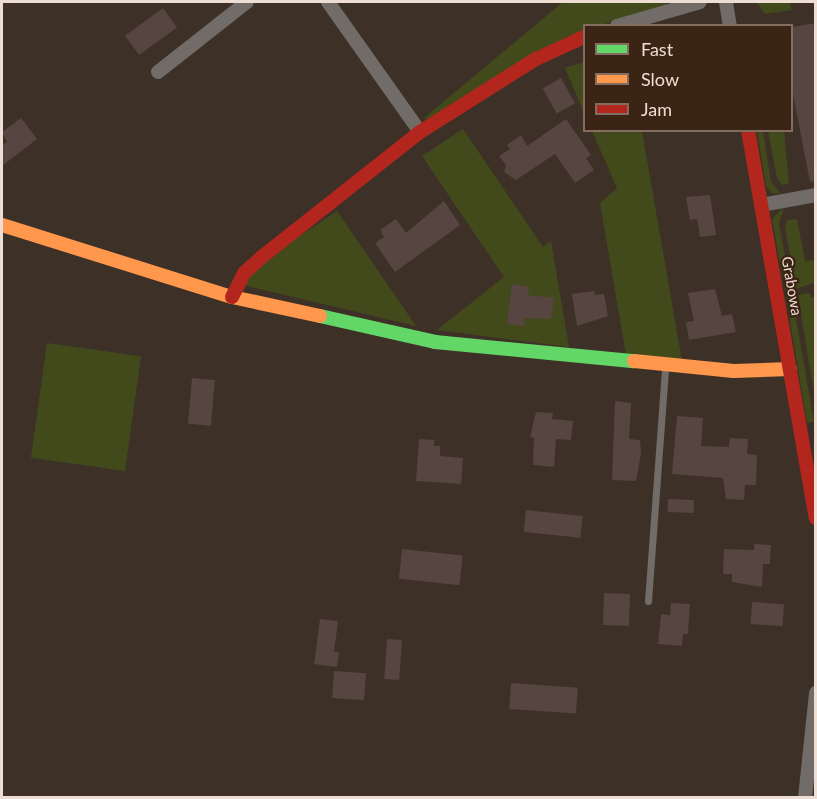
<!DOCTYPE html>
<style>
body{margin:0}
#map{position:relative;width:817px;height:799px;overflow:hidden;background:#3d3027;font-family:Lato,sans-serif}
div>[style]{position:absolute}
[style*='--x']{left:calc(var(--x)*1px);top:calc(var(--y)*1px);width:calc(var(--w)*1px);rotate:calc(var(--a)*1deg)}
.green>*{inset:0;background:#424a1c;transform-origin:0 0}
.building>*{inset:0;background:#564540;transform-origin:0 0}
.lane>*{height:7px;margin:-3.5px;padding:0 3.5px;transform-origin:3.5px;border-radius:3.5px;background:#716c68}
.street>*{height:14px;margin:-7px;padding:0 7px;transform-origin:7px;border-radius:7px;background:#716c68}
.fast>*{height:14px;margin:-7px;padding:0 7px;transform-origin:7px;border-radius:7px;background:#63d668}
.slow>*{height:14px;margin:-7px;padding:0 7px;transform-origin:7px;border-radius:7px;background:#ff974d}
.jam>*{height:14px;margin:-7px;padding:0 7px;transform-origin:7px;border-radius:7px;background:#b3261e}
span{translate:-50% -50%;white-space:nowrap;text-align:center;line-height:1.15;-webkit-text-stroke:4.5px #3b2414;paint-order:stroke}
.street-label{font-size:15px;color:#edddd3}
.frame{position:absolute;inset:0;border:3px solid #edddd3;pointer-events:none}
.legend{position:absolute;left:583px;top:24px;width:210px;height:108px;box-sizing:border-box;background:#3b2414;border:2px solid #826e60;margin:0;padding:8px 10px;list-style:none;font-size:18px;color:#edddd3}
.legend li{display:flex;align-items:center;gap:12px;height:30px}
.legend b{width:30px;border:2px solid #826e60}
</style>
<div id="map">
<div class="green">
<div style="clip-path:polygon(563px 2px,666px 2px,667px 6px,601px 25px,584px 26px,584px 30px,431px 120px,424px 118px)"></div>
<div style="clip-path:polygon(756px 2px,790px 2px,792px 10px,765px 14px)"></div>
<div style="clip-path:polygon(584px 62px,584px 113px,565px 68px)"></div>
<div style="clip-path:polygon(463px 129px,543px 247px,551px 241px,569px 347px,437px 330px,504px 277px,422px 156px)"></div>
<div style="clip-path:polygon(592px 131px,642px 131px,682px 361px,626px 355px,600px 203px,617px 188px)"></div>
<div style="clip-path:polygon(757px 131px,763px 131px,771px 182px,781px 194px,772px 193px,766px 186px)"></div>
<div style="clip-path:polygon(768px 131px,784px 131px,789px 184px,782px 185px,777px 178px)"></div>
<div style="clip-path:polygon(784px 207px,779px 224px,791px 289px,785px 291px,772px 219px)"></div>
<div style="clip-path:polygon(337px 211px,416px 326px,247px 286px,244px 280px,268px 257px)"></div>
<div style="clip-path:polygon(797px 219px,805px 261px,815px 260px,816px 282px,796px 289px,785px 226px,788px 220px)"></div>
<div style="clip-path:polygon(810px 293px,811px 298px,815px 297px,815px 399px,798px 295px)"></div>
<div style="clip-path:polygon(792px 296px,814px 422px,807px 423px,786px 297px)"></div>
<div style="left:47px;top:343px;width:95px;height:116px;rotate:8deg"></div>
</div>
<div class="building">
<div style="left:163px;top:8px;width:24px;height:47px;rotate:54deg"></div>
<div style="clip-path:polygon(816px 23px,816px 181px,810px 182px,792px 89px,792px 27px)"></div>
<div style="left:561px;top:78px;width:29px;height:21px;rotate:61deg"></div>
<div style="clip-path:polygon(21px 118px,37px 139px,2px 166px,2px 145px,7px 142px,2px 132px)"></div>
<div style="clip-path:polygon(566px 119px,591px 155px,586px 158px,594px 170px,575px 183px,555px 154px,516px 180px,504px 172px,506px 165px,499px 156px,510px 149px,507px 145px,521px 135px,527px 146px)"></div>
<div style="clip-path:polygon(710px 195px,716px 235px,700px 237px,697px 219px,690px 220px,686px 197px)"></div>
<div style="clip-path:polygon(444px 201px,460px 225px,395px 272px,375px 243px,384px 237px,380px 230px,396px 219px,406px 233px)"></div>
<div style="clip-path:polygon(512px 284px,529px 287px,528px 295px,554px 298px,551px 319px,525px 318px,524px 326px,507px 324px)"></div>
<div style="clip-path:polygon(715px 289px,722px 316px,732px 314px,736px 332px,689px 340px,686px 322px,694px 321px,688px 293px)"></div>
<div style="clip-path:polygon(594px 291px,595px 295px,604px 294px,608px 316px,577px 326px,572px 294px)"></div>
<div style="left:192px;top:378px;width:23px;height:46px;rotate:5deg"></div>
<div style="clip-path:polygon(615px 401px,631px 403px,629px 439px,640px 440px,641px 454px,636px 481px,612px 480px)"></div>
<div style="clip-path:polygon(536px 412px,553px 413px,552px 419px,573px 421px,571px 440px,556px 439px,554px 467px,533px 465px,534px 438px,530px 437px)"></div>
<div style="clip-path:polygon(677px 416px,703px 418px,701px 446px,729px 447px,730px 438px,748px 439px,747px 454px,757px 455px,756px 485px,745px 485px,744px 500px,726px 499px,723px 478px,672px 474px)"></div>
<div style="clip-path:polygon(419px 439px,434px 440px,434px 446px,440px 446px,440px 456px,463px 458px,461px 484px,416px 481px)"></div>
<div style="left:668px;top:499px;width:26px;height:13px;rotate:2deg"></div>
<div style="left:526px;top:510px;width:57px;height:22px;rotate:6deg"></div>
<div style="clip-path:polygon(754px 544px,771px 545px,770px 564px,763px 564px,762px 587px,732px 582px,732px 574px,723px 574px,724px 549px,754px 550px)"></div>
<div style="left:402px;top:549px;width:61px;height:30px;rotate:6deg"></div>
<div style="left:604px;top:593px;width:26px;height:32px;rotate:2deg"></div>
<div style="left:752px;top:602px;width:32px;height:22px;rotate:4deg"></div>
<div style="clip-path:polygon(671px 603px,690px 604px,688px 634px,683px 634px,682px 646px,658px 644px,661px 614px,670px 615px)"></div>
<div style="clip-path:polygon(320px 619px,338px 621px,334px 652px,339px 652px,337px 667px,314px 664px)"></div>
<div style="left:387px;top:639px;width:15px;height:40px;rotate:4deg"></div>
<div style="left:334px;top:671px;width:32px;height:27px;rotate:4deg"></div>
<div style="left:511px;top:683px;width:67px;height:26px;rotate:4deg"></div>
</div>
<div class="lane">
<div style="--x:648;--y:601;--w:234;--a:-85.8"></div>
</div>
<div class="street">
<div style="--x:328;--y:2;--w:159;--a:54.7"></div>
<div style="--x:726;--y:2;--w:24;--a:81"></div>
<div style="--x:617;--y:26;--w:86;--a:-16.1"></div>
<div style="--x:158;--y:72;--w:113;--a:-38.2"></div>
<div style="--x:761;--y:205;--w:56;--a:-10.3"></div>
<div style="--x:805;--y:798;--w:106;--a:-84"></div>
</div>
<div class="fast">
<div style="--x:320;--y:316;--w:118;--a:12.7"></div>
<div style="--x:435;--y:342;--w:200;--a:5.5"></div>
</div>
<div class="slow">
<div style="--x:2;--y:225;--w:241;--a:17.4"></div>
<div style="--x:232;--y:297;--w:90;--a:12.2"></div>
<div style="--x:634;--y:361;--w:100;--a:5.7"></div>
<div style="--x:734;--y:371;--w:56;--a:-2"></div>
</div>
<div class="jam">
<div style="--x:748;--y:130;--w:394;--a:80.1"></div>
<div style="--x:232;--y:297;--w:27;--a:-63"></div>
<div style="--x:244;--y:273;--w:25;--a:-42"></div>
<div style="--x:263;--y:256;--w:200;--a:-38.3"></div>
<div style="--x:420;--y:132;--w:137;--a:-32.2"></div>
<div style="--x:536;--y:59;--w:53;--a:-24.6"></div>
</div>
<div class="street-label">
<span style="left:792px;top:286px;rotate:80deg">Grabowa</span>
</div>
<div class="frame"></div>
<ul class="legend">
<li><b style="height:8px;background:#63d668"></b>Fast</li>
<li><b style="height:8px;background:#ff974d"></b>Slow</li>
<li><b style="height:8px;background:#b3261e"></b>Jam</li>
</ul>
</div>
